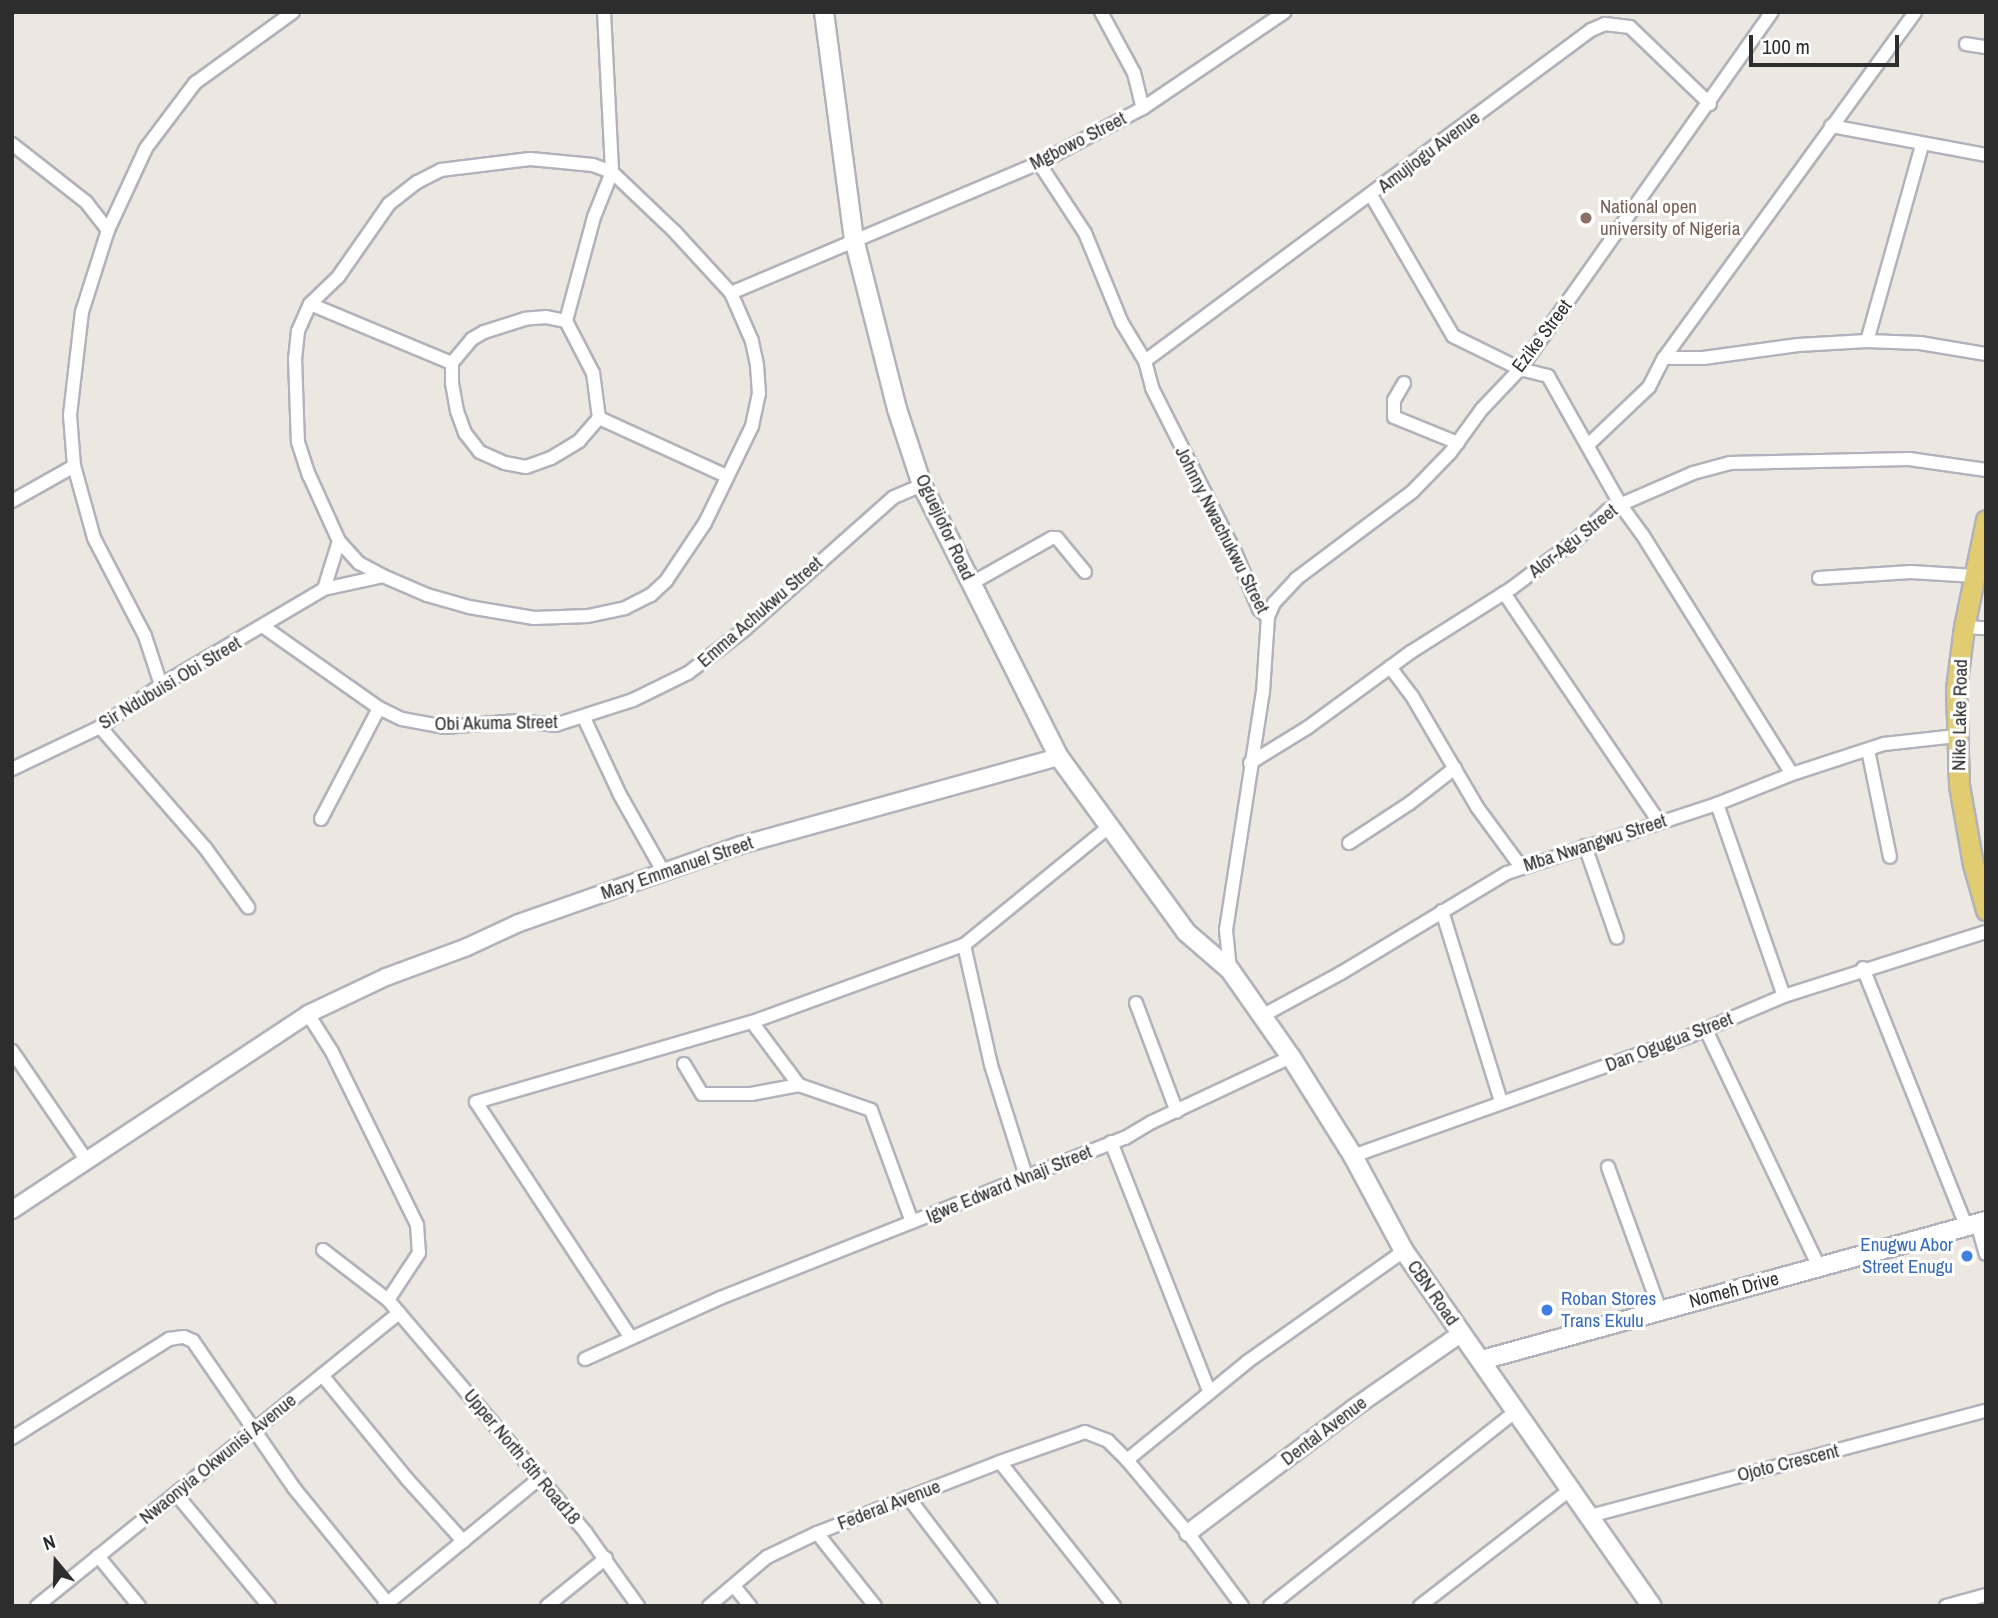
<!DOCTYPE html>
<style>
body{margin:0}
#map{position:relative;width:1998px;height:1618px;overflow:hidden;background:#ece8e1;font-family:"Archivo Narrow",sans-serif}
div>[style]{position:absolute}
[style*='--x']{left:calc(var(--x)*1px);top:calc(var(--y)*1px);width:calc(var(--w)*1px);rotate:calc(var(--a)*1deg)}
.roads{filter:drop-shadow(2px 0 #b1b2bb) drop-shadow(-2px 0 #b1b2bb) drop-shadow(0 2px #b1b2bb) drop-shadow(0 -2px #b1b2bb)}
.minor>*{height:12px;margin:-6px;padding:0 6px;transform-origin:6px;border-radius:6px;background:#fff}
.tertiary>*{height:16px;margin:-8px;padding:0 8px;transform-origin:8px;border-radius:8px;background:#fff}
.secondary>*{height:18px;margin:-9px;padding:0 9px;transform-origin:9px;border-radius:9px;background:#fff}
.primary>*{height:19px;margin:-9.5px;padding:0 9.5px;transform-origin:9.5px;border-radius:9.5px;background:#e2cc71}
.dots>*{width:19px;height:19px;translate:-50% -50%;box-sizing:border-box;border:4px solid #fff;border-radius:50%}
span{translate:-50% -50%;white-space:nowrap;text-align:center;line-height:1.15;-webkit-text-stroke:6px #fff;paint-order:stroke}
.street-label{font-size:19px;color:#2d2d2d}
.education-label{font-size:19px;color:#785e54}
.left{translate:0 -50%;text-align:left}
.shop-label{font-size:19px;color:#366cbe}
.right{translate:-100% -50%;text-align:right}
.frame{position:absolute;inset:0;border:14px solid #2d2d2d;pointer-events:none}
.north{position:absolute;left:21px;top:1527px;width:70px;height:70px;-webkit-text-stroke:5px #fff;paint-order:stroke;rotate:341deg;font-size:19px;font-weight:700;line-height:28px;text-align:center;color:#2d2d2d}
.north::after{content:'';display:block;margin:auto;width:24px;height:32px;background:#2d2d2d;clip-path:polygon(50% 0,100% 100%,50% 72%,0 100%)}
.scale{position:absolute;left:1749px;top:35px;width:150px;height:32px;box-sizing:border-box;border:4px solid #2d2d2d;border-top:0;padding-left:9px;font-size:21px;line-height:24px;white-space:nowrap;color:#2d2d2d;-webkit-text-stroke:5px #fff;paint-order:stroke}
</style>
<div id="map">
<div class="roads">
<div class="minor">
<div style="--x:604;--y:12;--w:160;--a:87.1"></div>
<div style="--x:612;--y:172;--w:48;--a:111.8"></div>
<div style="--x:594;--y:217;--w:108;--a:105.1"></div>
<div style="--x:566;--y:321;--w:59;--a:62.6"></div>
<div style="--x:593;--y:373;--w:45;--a:82.4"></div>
<div style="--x:599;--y:418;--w:140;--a:24.5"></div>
<div style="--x:1101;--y:12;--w:69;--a:61.6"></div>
<div style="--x:1134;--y:73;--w:36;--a:76"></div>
<div style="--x:1966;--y:44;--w:20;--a:9"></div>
<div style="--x:1831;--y:126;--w:158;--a:10.6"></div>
<div style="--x:12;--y:144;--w:94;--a:38.1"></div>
<div style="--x:86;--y:202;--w:36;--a:52"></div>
<div style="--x:1039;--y:163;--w:84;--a:56.7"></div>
<div style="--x:1085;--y:233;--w:97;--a:67.7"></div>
<div style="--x:1122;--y:323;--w:44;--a:58.8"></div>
<div style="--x:1145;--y:361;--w:28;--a:75"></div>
<div style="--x:1152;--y:388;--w:184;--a:63.2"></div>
<div style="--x:1235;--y:552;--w:62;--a:67.2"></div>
<div style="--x:1259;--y:609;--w:12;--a:42"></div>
<div style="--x:1371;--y:195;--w:163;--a:59.8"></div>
<div style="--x:1453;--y:336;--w:75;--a:26.2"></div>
<div style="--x:1520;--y:369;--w:29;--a:14"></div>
<div style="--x:1548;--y:376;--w:147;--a:60.6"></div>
<div style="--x:1620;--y:504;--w:37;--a:54"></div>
<div style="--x:1642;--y:534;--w:283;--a:58"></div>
<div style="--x:731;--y:293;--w:334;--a:-22.9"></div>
<div style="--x:1039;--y:163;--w:118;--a:-27.9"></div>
<div style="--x:1143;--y:108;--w:171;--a:-34.1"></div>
<div style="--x:310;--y:304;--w:154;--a:22.6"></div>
<div style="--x:566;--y:321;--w:20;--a:-169"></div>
<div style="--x:546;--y:317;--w:21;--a:175"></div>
<div style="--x:525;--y:319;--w:43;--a:162.4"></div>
<div style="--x:484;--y:332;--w:14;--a:150"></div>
<div style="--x:472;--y:339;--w:31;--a:130"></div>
<div style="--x:452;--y:363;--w:20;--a:90"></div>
<div style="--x:452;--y:383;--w:28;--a:80"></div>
<div style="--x:457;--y:411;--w:23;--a:70"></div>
<div style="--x:465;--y:433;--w:24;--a:52"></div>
<div style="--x:480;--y:452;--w:27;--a:24"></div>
<div style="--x:505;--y:463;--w:21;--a:11"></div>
<div style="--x:526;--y:467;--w:27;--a:-20"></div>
<div style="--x:551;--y:458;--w:33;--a:-31"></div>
<div style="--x:579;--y:441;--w:30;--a:-49"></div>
<div style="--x:1867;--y:341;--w:204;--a:-74.3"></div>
<div style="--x:1664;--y:358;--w:39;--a:0"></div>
<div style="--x:1703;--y:358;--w:96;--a:-7.8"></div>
<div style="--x:1798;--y:345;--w:69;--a:-3.3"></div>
<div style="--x:1867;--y:341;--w:53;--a:2.2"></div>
<div style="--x:1920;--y:343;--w:67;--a:9.5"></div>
<div style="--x:1145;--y:361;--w:555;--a:-36.58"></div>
<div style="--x:1591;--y:30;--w:15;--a:-23"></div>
<div style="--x:1605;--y:24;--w:25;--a:7"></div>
<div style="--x:1630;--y:27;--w:111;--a:43.9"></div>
<div style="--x:1404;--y:383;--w:20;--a:120"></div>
<div style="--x:1394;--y:400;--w:17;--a:90"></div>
<div style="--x:1394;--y:417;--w:69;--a:22.1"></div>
<div style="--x:1588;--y:445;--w:84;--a:-43.6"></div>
<div style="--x:1649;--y:387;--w:33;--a:-63"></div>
<div style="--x:1664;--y:358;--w:427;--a:-54"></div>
<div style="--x:12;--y:501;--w:71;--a:-29.4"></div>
<div style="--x:339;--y:541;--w:30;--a:48"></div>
<div style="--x:359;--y:563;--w:27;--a:28"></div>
<div style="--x:1819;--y:578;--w:92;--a:-3.7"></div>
<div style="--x:1911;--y:572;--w:64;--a:3.6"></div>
<div style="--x:972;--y:583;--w:92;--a:-29.4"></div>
<div style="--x:1052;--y:538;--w:5;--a:0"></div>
<div style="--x:1057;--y:538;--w:44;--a:50.5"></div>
<div style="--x:1504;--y:593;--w:277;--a:55.9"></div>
<div style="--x:264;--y:627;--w:141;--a:35.2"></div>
<div style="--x:379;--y:708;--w:25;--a:26"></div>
<div style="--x:402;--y:719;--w:44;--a:10.5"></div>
<div style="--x:445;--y:727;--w:73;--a:-4.7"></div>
<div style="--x:518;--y:721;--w:37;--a:6"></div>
<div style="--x:555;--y:725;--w:82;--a:-17.8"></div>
<div style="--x:633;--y:700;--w:61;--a:-26.1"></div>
<div style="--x:688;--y:673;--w:71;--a:-37.5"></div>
<div style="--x:744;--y:630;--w:200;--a:-41.6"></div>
<div style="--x:894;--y:497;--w:30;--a:-23"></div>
<div style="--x:1964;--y:627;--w:22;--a:3"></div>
<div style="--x:1390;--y:667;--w:36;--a:53"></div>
<div style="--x:1412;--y:696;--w:129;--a:59.6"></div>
<div style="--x:1477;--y:807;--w:74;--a:53.7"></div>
<div style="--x:161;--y:685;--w:52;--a:-108.1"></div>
<div style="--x:145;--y:636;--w:110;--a:-117.5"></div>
<div style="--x:94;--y:538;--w:75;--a:-105.5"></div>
<div style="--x:74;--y:466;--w:51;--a:-94.5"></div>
<div style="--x:70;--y:415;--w:104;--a:-83.4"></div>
<div style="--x:82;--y:312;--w:86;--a:-72.4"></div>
<div style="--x:108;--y:230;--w:90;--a:-65.1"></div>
<div style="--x:146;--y:148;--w:81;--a:-53"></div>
<div style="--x:195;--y:83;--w:121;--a:-35.9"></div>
<div style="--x:584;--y:718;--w:85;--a:64.9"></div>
<div style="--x:620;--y:795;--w:87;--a:60.5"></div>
<div style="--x:100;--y:727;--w:162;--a:49"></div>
<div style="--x:206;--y:849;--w:72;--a:54.1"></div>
<div style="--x:1868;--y:750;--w:109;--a:78.4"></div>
<div style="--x:1250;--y:763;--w:67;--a:-31.6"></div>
<div style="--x:1307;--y:728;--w:129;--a:-36.2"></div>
<div style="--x:1411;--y:652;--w:120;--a:-32.4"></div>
<div style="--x:1512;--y:588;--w:81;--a:-37"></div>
<div style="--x:1577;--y:539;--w:42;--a:-43.1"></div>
<div style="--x:1608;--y:510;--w:93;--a:-23.5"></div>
<div style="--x:1693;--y:473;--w:38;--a:-15"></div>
<div style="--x:1730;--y:463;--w:179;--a:-1.3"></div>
<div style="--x:1909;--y:459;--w:78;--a:8.1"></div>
<div style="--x:12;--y:769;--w:98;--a:-25.5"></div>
<div style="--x:100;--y:727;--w:74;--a:-34.5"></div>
<div style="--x:161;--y:685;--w:189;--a:-30.5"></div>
<div style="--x:324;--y:589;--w:60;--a:-12.4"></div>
<div style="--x:383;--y:576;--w:48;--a:23.4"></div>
<div style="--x:427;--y:595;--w:44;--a:15.9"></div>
<div style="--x:469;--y:607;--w:66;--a:9.6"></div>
<div style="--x:534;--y:618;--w:54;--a:-2.1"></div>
<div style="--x:588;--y:616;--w:38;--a:-12"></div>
<div style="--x:625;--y:608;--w:29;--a:-27"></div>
<div style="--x:651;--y:595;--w:21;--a:-43"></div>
<div style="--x:666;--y:581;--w:70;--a:-56.1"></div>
<div style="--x:705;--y:523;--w:108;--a:-64.1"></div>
<div style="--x:752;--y:426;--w:33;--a:-78"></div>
<div style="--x:759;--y:394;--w:29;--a:-94"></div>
<div style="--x:757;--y:365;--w:25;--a:-102"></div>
<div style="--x:752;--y:341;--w:52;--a:-113.6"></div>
<div style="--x:731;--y:293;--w:83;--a:-132.6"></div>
<div style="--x:675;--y:232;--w:87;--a:-136.4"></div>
<div style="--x:612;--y:172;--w:20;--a:-160"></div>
<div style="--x:593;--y:165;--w:63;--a:-174.6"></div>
<div style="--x:530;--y:159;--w:90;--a:173"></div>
<div style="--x:441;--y:170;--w:27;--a:153"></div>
<div style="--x:417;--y:182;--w:36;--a:142"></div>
<div style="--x:389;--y:204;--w:89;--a:124.9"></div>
<div style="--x:338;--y:277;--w:39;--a:136"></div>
<div style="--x:310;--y:304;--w:30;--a:114"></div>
<div style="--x:298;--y:331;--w:27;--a:96"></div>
<div style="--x:295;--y:358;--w:84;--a:88"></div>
<div style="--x:298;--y:442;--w:35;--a:72"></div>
<div style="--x:309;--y:475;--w:72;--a:65.6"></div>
<div style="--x:339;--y:541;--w:50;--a:107.4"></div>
<div style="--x:1717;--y:804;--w:203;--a:70.8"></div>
<div style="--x:321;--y:819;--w:125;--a:-62.4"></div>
<div style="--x:1349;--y:843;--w:73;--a:-33.3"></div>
<div style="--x:1410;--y:803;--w:57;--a:-37.9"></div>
<div style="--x:1585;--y:846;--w:97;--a:70.8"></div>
<div style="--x:1442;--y:911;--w:200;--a:72.8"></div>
<div style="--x:964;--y:945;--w:123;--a:77.3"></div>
<div style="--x:991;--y:1065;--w:116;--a:72.5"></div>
<div style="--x:1863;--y:968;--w:278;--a:68.2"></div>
<div style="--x:1230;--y:970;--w:40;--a:-95.7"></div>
<div style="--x:1226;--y:930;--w:241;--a:-81.2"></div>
<div style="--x:1263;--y:692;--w:75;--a:-86.2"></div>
<div style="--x:1268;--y:617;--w:15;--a:-67"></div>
<div style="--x:1274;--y:603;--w:33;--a:-47"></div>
<div style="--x:1296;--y:579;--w:146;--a:-36.9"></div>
<div style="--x:1413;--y:491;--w:53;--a:-45.8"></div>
<div style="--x:1450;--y:453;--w:54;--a:-54"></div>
<div style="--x:1482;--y:409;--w:55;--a:-46.5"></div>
<div style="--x:1520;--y:369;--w:437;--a:-54.8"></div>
<div style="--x:1136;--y:1003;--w:116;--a:69.4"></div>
<div style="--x:308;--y:1014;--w:45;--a:57.7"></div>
<div style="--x:332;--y:1052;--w:193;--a:63.8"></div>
<div style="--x:417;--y:1225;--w:28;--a:86"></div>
<div style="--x:419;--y:1253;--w:56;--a:123.4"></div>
<div style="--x:388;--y:1300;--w:306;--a:49.6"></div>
<div style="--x:586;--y:1533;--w:90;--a:54.5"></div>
<div style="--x:1260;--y:1017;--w:92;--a:-28.5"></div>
<div style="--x:1341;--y:973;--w:194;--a:-31.1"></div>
<div style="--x:1507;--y:873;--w:221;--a:-18.2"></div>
<div style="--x:1717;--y:804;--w:81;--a:-21.8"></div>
<div style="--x:1792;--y:774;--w:97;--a:-18.1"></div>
<div style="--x:1884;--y:744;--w:73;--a:-6.3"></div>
<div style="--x:752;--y:1022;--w:79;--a:53.3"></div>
<div style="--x:1706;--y:1030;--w:263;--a:64.5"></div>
<div style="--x:12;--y:1051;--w:133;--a:55.7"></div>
<div style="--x:684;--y:1064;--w:35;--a:59"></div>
<div style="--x:702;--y:1094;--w:49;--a:0"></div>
<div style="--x:751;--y:1094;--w:49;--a:-10.6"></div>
<div style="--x:799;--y:1085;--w:76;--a:19.1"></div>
<div style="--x:871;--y:1110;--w:119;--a:69.9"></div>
<div style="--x:1111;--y:1142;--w:268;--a:68.5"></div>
<div style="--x:1353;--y:1156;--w:358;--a:-19.6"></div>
<div style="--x:1690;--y:1036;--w:102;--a:-23.1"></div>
<div style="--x:1784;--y:996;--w:212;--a:-17.6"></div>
<div style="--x:1608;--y:1167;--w:152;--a:70"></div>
<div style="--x:1977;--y:1223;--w:32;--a:74"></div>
<div style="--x:323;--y:1250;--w:82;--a:37.6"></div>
<div style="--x:631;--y:1338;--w:282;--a:-123.3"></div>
<div style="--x:476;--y:1102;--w:287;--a:-16.2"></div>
<div style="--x:752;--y:1022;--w:226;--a:-20"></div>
<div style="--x:964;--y:945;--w:190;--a:-39.2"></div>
<div style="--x:585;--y:1359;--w:148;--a:-24.3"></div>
<div style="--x:720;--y:1298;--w:435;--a:-21.6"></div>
<div style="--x:1125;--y:1138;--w:31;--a:-31"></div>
<div style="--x:1152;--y:1122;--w:153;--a:-25.1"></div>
<div style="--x:322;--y:1375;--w:134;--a:50.7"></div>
<div style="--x:407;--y:1479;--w:84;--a:47.9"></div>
<div style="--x:12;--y:1438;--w:186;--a:-32.2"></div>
<div style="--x:169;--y:1339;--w:15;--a:-8"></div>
<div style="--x:184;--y:1337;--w:10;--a:24"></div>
<div style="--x:193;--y:1341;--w:178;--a:55.5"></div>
<div style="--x:294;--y:1488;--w:152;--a:50.9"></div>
<div style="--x:1127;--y:1460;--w:155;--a:-39.2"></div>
<div style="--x:1247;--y:1362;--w:192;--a:-35.3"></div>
<div style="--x:1000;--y:1462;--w:184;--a:51.6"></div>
<div style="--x:176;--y:1494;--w:146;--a:50.3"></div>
<div style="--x:908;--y:1497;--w:137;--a:52.7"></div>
<div style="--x:1590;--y:1516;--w:410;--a:-14.9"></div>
<div style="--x:817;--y:1533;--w:93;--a:51.5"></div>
<div style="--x:98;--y:1556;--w:65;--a:50.6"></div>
<div style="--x:734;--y:1586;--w:26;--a:51"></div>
<div style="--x:37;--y:1606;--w:466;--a:-39"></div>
<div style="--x:384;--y:1606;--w:202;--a:-39.4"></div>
<div style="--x:547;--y:1606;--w:76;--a:-39.1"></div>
<div style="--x:709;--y:1606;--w:76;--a:-40.2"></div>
<div style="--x:767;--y:1557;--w:55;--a:-25.6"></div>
<div style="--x:817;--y:1533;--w:196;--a:-21.2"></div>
<div style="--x:1000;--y:1462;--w:90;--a:-19.4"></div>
<div style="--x:1085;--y:1432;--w:25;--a:21"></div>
<div style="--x:1108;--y:1441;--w:27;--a:45"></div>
<div style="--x:1127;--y:1460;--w:95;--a:50.1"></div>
<div style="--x:1188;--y:1533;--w:91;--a:53.5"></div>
<div style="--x:1270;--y:1606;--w:315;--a:-38.4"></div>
<div style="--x:1420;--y:1606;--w:191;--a:-37.8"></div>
<div style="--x:1946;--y:1606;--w:41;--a:-15.4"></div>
</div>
<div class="tertiary">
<div style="--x:12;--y:1210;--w:355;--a:-33.5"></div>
<div style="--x:308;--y:1014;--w:86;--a:-25.4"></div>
<div style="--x:386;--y:977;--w:86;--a:-20.3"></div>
<div style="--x:467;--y:947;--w:57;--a:-24.8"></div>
<div style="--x:519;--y:923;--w:235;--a:-19.4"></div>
<div style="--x:741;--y:845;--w:330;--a:-15.5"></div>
<div style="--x:1188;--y:1533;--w:209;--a:-37"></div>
<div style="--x:1355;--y:1407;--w:130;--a:-34.7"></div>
</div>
<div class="secondary">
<div style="--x:824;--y:12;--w:229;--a:82.5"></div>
<div style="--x:854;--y:239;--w:175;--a:75.8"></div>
<div style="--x:897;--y:409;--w:80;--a:71.8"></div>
<div style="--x:922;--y:485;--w:305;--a:63.3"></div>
<div style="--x:1059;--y:757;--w:216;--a:54"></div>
<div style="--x:1186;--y:932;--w:58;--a:40.8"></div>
<div style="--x:1230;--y:970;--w:106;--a:55"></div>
<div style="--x:1291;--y:1057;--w:117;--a:57.9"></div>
<div style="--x:1353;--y:1156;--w:108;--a:61.8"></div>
<div style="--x:1404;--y:1251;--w:433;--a:55.1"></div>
<div style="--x:1482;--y:1360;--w:523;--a:-15.42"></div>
</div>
<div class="primary">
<div style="--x:1986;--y:520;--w:109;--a:101.6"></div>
<div style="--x:1964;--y:627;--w:63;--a:97.4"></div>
<div style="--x:1956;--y:689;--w:96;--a:88.2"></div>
<div style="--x:1959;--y:785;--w:80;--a:80"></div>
<div style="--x:1973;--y:864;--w:48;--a:74.2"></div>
</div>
</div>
<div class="dots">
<div style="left:1586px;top:218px;background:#8d6e63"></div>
<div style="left:1967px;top:1256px;background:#3f7fe0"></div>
<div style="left:1547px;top:1310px;background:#3f7fe0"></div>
</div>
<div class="street-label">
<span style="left:1078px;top:141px;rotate:-27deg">Mgbowo Street</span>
<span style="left:1429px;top:152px;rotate:-37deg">Amujiogu Avenue</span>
<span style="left:1542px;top:336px;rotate:-53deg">Ezike Street</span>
<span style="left:945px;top:527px;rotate:65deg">Oguejiofor Road</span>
<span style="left:1222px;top:530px;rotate:63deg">Johnny Nwachukwu Street</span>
<span style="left:1573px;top:541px;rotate:-38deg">Alor-Agu Street</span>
<span style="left:760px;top:612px;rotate:-41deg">Emma Achukwu Street</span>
<span style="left:170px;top:683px;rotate:-31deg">Sir Ndubuisi Obi Street</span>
<span style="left:1960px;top:715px;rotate:-89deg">Nike Lake Road</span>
<span style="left:496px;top:723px;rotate:-1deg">Obi Akuma Street</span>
<span style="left:1595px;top:843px;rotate:-18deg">Mba Nwangwu Street</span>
<span style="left:677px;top:868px;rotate:-19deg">Mary Emmanuel Street</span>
<span style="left:1669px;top:1042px;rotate:-21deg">Dan Ogugua Street</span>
<span style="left:1009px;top:1184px;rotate:-22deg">Igwe Edward Nnaji Street</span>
<span style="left:1734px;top:1290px;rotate:-15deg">Nomeh Drive</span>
<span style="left:1433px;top:1293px;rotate:55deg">CBN Road</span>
<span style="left:1324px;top:1431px;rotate:-37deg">Dental Avenue</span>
<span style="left:522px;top:1457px;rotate:50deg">Upper North 5th Road18</span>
<span style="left:218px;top:1459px;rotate:-39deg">Nwaonyia Okwunisi Avenue</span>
<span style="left:1788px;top:1463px;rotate:-14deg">Ojoto Crescent</span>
<span style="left:889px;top:1505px;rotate:-21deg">Federal Avenue</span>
</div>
<div class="education-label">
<span class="left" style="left:1600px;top:218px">National open<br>university of Nigeria</span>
</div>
<div class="shop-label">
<span class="right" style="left:1953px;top:1256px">Enugwu Abor<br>Street Enugu</span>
<span class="left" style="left:1561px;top:1310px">Roban Stores<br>Trans Ekulu</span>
</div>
<div class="frame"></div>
<div class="north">N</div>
<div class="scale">100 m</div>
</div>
